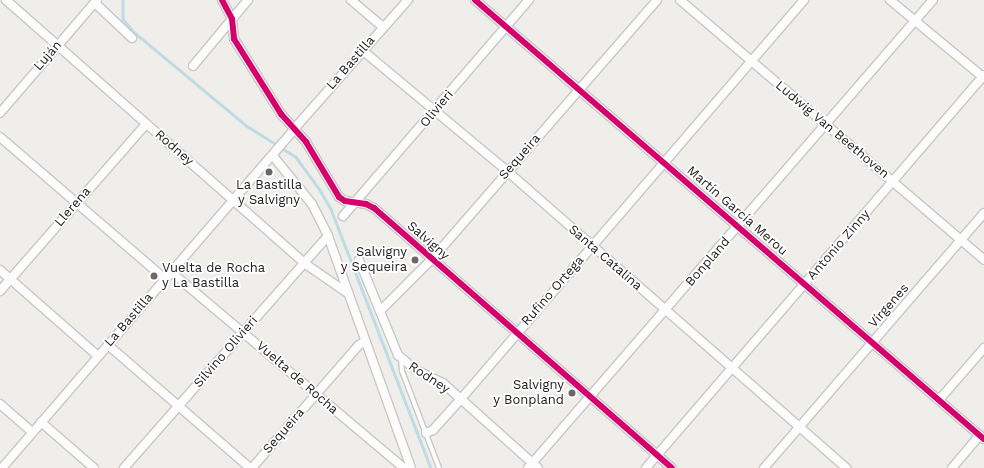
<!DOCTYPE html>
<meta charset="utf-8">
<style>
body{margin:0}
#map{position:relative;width:984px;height:468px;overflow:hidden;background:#f0eeeb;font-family:"Work Sans",sans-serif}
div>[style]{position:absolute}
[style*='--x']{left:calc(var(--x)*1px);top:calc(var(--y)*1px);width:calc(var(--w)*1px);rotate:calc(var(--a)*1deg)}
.stream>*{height:2.5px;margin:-1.25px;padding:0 1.25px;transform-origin:1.25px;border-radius:1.25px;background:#bfdbe3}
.roads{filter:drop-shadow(1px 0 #c9c8c7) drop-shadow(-1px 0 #c9c8c7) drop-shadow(0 1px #c9c8c7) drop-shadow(0 -1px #c9c8c7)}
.service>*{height:4px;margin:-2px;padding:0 2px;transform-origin:2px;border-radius:2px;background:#fdfcfc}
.minor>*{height:8px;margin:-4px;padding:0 4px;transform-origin:4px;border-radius:4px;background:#fdfcfc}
.cycleway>*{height:6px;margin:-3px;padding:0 3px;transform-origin:3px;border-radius:3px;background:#d6006c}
.dots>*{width:11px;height:11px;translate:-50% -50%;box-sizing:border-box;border:2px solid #fff;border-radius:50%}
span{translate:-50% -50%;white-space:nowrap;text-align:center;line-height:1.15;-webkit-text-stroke:3.5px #fff;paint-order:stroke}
.street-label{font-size:13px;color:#222}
.poi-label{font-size:13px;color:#222}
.right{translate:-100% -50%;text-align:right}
.left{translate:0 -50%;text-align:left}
</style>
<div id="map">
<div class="stream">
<div style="--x:123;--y:0;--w:19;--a:90"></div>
<div style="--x:123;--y:19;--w:17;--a:50"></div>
<div style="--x:134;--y:32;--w:147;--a:39.8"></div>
<div style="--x:247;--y:126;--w:58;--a:32.3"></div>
<div style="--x:296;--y:157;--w:41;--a:54"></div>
<div style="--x:320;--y:190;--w:22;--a:60"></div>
<div style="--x:331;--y:209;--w:278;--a:68.9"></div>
</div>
<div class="roads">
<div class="service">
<div style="--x:401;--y:358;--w:13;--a:86"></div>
<div style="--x:402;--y:371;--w:104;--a:69.1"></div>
</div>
<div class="minor">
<div style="--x:6;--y:0;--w:397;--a:41.4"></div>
<div style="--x:304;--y:263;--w:51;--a:34.6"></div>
<div style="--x:222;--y:0;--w:21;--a:62"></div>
<div style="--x:232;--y:19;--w:20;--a:84"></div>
<div style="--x:234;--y:39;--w:89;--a:57.9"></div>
<div style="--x:281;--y:114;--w:38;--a:48"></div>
<div style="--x:306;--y:142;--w:64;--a:59"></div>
<div style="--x:339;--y:197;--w:7;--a:34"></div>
<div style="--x:345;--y:201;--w:21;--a:8"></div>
<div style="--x:366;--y:204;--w:9;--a:27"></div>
<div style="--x:374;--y:208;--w:395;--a:41.1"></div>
<div style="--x:351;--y:0;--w:42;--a:40.2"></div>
<div style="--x:475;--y:0;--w:672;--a:40.78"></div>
<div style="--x:680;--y:0;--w:400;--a:40.5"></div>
<div style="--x:890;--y:0;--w:122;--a:39.7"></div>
<div style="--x:95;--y:3;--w:51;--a:43.4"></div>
<div style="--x:362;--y:50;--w:189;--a:39.8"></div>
<div style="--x:507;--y:171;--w:451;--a:41.2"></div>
<div style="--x:193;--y:66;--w:86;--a:-50.2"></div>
<div style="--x:0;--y:113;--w:149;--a:-49.4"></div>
<div style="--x:0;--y:137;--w:218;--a:40.7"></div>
<div style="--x:273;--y:156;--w:62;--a:50.9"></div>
<div style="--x:312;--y:204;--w:36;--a:63"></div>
<div style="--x:328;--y:236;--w:246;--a:70.3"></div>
<div style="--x:343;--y:216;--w:285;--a:-49.3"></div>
<div style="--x:359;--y:260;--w:103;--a:67.7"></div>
<div style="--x:398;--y:355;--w:23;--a:40"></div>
<div style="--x:416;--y:370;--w:30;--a:26"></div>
<div style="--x:443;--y:383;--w:127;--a:41.8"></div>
<div style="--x:0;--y:270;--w:130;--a:41.3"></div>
<div style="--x:171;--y:272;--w:304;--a:40.1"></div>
<div style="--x:0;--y:291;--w:222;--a:-48.8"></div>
<div style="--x:380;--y:311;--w:74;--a:-45"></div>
<div style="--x:432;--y:259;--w:343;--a:-49"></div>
<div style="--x:108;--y:345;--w:188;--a:40.9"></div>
<div style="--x:939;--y:400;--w:69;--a:-49.1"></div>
<div style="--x:0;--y:404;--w:43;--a:41.2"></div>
<div style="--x:41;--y:422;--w:70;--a:41"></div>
<div style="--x:426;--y:433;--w:8;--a:-23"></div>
<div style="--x:433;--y:430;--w:40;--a:-48"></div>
<div style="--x:460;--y:400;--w:528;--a:-49.3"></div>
<div style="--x:2;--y:468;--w:449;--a:-49.2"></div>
<div style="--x:295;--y:128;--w:171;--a:-48.6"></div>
<div style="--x:124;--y:468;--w:309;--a:-48.7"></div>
<div style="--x:252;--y:468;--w:163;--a:-49"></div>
<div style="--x:359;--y:345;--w:7;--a:-34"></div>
<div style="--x:528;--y:468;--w:619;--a:-49.13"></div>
<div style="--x:646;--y:468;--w:518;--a:-49.3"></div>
<div style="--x:764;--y:468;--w:337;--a:-49.2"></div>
<div style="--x:952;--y:468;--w:43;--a:-49.7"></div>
</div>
</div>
<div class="cycleway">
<div style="--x:222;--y:0;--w:21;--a:62"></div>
<div style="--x:232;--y:19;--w:20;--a:84"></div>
<div style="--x:234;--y:39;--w:89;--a:57.9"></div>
<div style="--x:281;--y:114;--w:38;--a:48"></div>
<div style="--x:306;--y:142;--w:64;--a:59"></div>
<div style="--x:339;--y:197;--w:7;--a:34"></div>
<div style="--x:345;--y:201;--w:21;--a:8"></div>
<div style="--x:366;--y:204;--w:9;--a:27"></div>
<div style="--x:374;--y:208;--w:395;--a:41.1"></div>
<div style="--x:475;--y:0;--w:672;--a:40.78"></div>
</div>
<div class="dots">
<div style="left:269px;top:172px;background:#6a6968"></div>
<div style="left:415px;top:260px;background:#6a6968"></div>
<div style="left:154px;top:276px;background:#6a6968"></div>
<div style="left:572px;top:393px;background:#6a6968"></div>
</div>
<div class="street-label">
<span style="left:48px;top:56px;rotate:-49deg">Luján</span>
<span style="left:351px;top:63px;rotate:-49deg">La Bastilla</span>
<span style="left:437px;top:109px;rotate:-50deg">Olivieri</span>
<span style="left:832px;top:130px;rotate:40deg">Ludwig Van Beethoven</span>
<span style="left:174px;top:148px;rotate:41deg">Rodney</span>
<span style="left:520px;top:157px;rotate:-49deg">Sequeira</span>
<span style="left:73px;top:207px;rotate:-49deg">Llerena</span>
<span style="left:737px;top:211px;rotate:41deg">Martín García Merou</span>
<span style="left:428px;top:241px;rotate:41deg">Salvigny</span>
<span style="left:839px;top:245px;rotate:-49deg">Antonio Zinny</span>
<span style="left:605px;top:258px;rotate:41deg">Santa Catalina</span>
<span style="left:708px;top:262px;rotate:-49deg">Bonpland</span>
<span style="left:553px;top:291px;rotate:-49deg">Rufino Ortega</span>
<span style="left:889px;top:306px;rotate:-49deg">Vírgenes</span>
<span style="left:129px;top:320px;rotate:-49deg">La Bastilla</span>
<span style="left:226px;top:352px;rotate:-49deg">Silvino Olivieri</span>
<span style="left:297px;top:378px;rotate:41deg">Vuelta de Rocha</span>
<span style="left:429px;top:378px;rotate:33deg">Rodney</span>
<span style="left:284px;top:431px;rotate:-49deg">Sequeira</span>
</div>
<div class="poi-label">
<span style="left:269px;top:193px">La Bastilla<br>y Salvigny</span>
<span class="right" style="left:407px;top:260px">Salvigny<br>y Sequeira</span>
<span class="left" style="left:162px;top:276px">Vuelta de Rocha<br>y La Bastilla</span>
<span class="right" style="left:564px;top:393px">Salvigny<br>y Bonpland</span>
</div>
</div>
